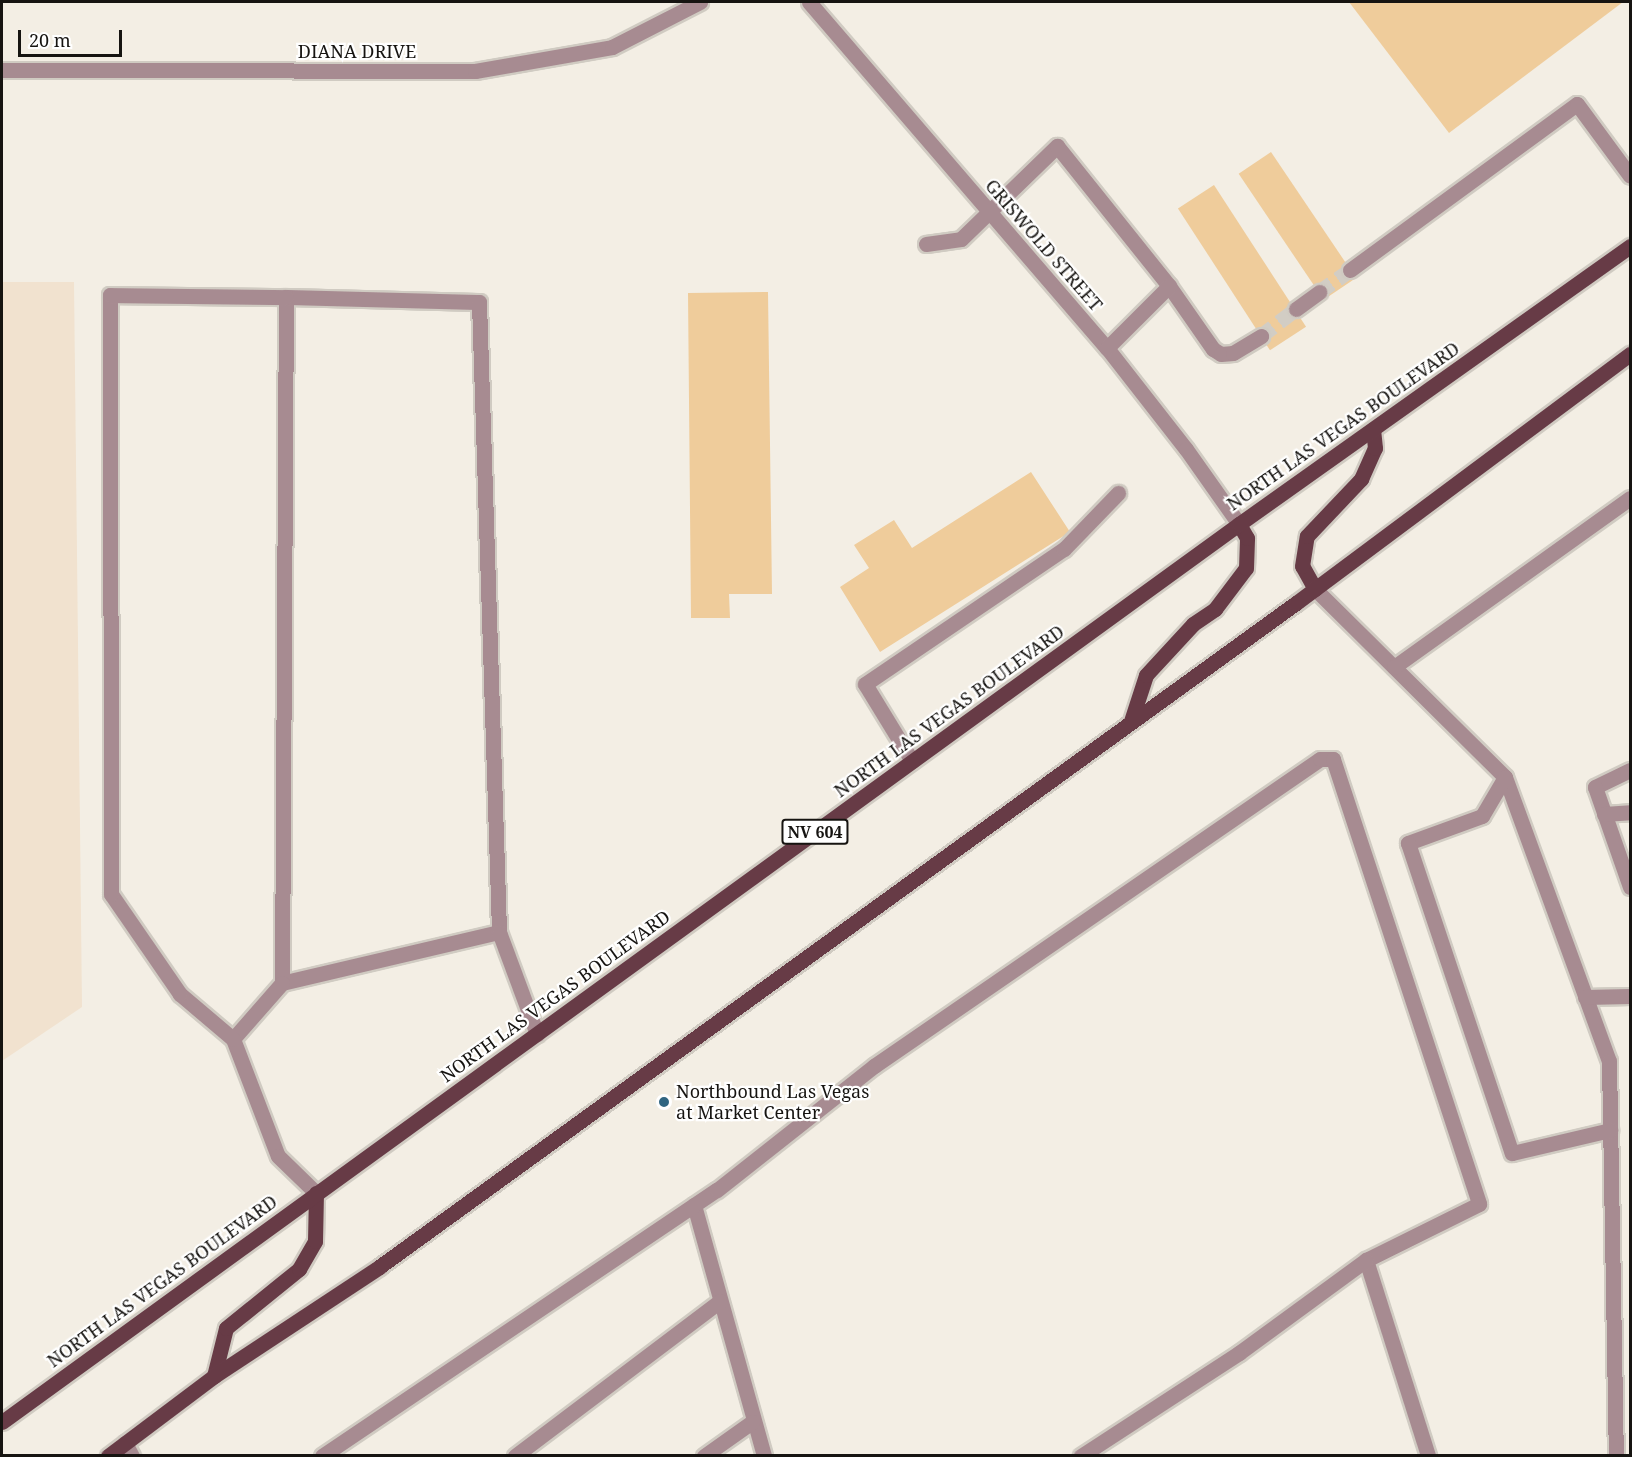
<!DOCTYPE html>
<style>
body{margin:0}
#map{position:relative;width:1632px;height:1457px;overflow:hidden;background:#f3eee4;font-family:"Noto Serif",serif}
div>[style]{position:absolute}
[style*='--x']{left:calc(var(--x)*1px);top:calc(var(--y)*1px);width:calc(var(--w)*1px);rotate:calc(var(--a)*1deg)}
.education>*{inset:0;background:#f1e2cf}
.building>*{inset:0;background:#efcc9b;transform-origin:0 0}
.minor-tunnel>*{height:15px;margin-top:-7.5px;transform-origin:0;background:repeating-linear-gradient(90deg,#d2cdc4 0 15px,transparent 0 23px)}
.roads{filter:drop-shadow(2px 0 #d0cbc2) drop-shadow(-2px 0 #d0cbc2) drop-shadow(0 2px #d0cbc2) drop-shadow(0 -2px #d0cbc2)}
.minor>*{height:15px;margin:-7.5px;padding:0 7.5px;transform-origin:7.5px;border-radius:7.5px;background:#a78b91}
.major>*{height:15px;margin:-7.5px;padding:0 7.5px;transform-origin:7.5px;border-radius:7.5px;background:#673b46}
.dots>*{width:16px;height:16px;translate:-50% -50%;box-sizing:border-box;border:3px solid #fff;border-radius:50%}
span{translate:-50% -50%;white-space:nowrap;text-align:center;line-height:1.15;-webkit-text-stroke:4.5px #fff;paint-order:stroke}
.shield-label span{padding:2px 4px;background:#fff;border:2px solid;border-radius:4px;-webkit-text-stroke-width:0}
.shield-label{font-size:16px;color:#161411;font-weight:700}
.street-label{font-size:18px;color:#161411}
.poi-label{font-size:18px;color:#161411}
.left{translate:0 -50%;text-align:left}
.frame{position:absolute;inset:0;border:3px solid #161411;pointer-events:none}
.scale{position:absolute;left:18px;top:30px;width:104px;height:27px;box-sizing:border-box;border:3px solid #161411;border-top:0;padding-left:8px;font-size:18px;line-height:21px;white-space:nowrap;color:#161411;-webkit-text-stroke:4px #fff;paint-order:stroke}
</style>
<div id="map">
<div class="education">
<div style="clip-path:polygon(2px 282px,74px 282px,82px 1007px,2px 1061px)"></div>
</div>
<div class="building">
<div style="clip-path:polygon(1349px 2px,1623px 2px,1449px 133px)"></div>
<div style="left:1271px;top:152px;width:152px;height:39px;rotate:56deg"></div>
<div style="left:1214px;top:185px;width:169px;height:43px;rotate:57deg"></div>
<div style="clip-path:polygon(768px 292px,772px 594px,729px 594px,730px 618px,691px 618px,688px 293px)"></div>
<div style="clip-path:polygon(1031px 472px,1070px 532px,880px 652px,840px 587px,869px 568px,854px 545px,894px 520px,912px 548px)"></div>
</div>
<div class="minor-tunnel">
<div style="--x:1319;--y:292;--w:38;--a:-35"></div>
<div style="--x:1261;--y:336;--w:44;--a:-37.6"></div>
</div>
<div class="roads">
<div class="minor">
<div style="--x:809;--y:2;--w:457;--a:49.3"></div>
<div style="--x:1107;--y:348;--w:128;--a:52"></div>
<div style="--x:1186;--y:449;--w:92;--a:54.8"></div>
<div style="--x:2;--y:70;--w:473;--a:0.1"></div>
<div style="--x:475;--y:71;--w:139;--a:-9.9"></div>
<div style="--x:612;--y:47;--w:99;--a:-27.1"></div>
<div style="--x:926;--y:244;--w:35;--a:-8"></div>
<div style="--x:961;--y:239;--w:134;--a:-44.1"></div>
<div style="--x:1057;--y:146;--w:179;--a:51.3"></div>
<div style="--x:1169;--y:286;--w:77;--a:55.1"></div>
<div style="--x:1213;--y:349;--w:9;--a:32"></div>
<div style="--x:1221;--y:354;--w:12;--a:-5"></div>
<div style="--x:1233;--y:353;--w:33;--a:-31"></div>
<div style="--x:1350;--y:270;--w:281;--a:-36.2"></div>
<div style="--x:1577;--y:104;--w:89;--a:53.6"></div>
<div style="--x:1296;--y:309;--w:29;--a:-36"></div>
<div style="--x:1107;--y:348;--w:88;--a:-45"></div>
<div style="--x:1315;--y:589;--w:267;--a:44.7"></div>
<div style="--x:1505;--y:777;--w:302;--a:69.9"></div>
<div style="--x:1609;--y:1061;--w:395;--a:89"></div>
<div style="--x:1394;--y:667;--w:290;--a:-35.6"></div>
<div style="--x:912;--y:761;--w:90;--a:-121.4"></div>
<div style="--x:865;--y:684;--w:240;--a:-34.2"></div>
<div style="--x:1064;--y:549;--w:78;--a:-46"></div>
<div style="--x:1630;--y:770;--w:39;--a:154"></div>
<div style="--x:1595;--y:787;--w:106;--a:70.7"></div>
<div style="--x:1505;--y:777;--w:45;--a:120.5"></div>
<div style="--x:1482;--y:816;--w:79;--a:160"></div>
<div style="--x:1408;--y:843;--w:327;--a:71.5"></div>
<div style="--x:1512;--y:1153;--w:101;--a:-13.2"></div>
<div style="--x:1604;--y:814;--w:26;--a:-4"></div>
<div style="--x:499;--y:932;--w:223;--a:166.8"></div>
<div style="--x:282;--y:983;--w:686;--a:-89.67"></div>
<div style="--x:286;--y:297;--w:193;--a:1.5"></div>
<div style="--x:479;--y:302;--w:630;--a:88.18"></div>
<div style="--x:499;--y:932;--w:109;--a:69.6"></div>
<div style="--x:282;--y:983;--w:74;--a:131.2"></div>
<div style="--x:233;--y:1039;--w:125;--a:69"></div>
<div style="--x:278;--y:1156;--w:53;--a:44.2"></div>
<div style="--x:1585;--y:997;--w:45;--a:-1.3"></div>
<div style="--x:233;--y:1039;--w:70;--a:-139.7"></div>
<div style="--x:180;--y:994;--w:121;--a:-124.6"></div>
<div style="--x:111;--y:894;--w:599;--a:-90.1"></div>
<div style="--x:110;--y:295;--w:176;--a:0.7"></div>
<div style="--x:694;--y:1205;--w:261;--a:74.4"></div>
<div style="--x:1366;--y:1260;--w:206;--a:72.4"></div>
<div style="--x:125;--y:1443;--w:15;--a:62"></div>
<div style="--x:322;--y:1456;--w:476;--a:-34"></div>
<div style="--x:717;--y:1190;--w:200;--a:-38.3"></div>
<div style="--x:874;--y:1066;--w:541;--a:-34.54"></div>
<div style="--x:1320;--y:759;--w:13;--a:0"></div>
<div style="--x:1333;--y:759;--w:468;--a:71.8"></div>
<div style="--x:1479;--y:1204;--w:126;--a:153.6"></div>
<div style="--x:1366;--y:1260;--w:157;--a:143.8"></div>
<div style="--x:1239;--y:1353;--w:189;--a:146.9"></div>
<div style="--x:515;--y:1456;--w:257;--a:-37.1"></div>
<div style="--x:704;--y:1456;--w:59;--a:-35.3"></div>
</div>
<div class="major">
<div style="--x:1315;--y:589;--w:26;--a:-119"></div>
<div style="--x:1302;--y:566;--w:30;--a:-81"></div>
<div style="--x:1307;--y:536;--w:79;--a:-46.5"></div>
<div style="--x:1361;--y:479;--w:34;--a:-66"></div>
<div style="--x:1375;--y:448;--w:19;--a:-96"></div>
<div style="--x:1131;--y:721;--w:48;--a:-71.9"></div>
<div style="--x:1146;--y:675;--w:69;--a:-47.3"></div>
<div style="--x:1193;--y:624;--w:27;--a:-34"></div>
<div style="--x:1215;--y:609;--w:51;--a:-52.9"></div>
<div style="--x:1246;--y:568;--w:30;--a:-88"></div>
<div style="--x:1247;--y:538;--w:16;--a:-120"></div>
<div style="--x:214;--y:1376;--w:49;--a:-76"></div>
<div style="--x:226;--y:1328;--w:94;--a:-38.9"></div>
<div style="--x:299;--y:1269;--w:32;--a:-60"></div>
<div style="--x:315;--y:1241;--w:48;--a:-88.8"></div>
<div style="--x:2;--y:1422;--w:1529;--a:-35.98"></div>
<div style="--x:1239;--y:524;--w:480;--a:-35.4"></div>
<div style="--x:108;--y:1456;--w:133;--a:-37"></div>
<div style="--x:214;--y:1376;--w:198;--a:-33.4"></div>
<div style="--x:379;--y:1267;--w:1132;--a:-35.91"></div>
<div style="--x:1296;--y:603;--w:417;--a:-36.7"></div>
</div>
</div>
<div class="dots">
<div style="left:664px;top:1102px;background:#306581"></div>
</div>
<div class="shield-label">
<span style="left:815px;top:832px">NV 604</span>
</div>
<div class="street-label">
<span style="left:357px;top:51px">DIANA DRIVE</span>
<span style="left:1044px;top:245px;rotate:49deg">GRISWOLD STREET</span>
<span style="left:1343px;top:426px;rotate:-35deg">NORTH LAS VEGAS BOULEVARD</span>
<span style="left:949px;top:711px;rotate:-36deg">NORTH LAS VEGAS BOULEVARD</span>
<span style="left:555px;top:996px;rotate:-36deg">NORTH LAS VEGAS BOULEVARD</span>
<span style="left:162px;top:1281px;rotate:-36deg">NORTH LAS VEGAS BOULEVARD</span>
</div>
<div class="poi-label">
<span class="left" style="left:676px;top:1102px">Northbound Las Vegas<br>at Market Center</span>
</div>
<div class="frame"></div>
<div class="scale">20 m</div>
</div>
